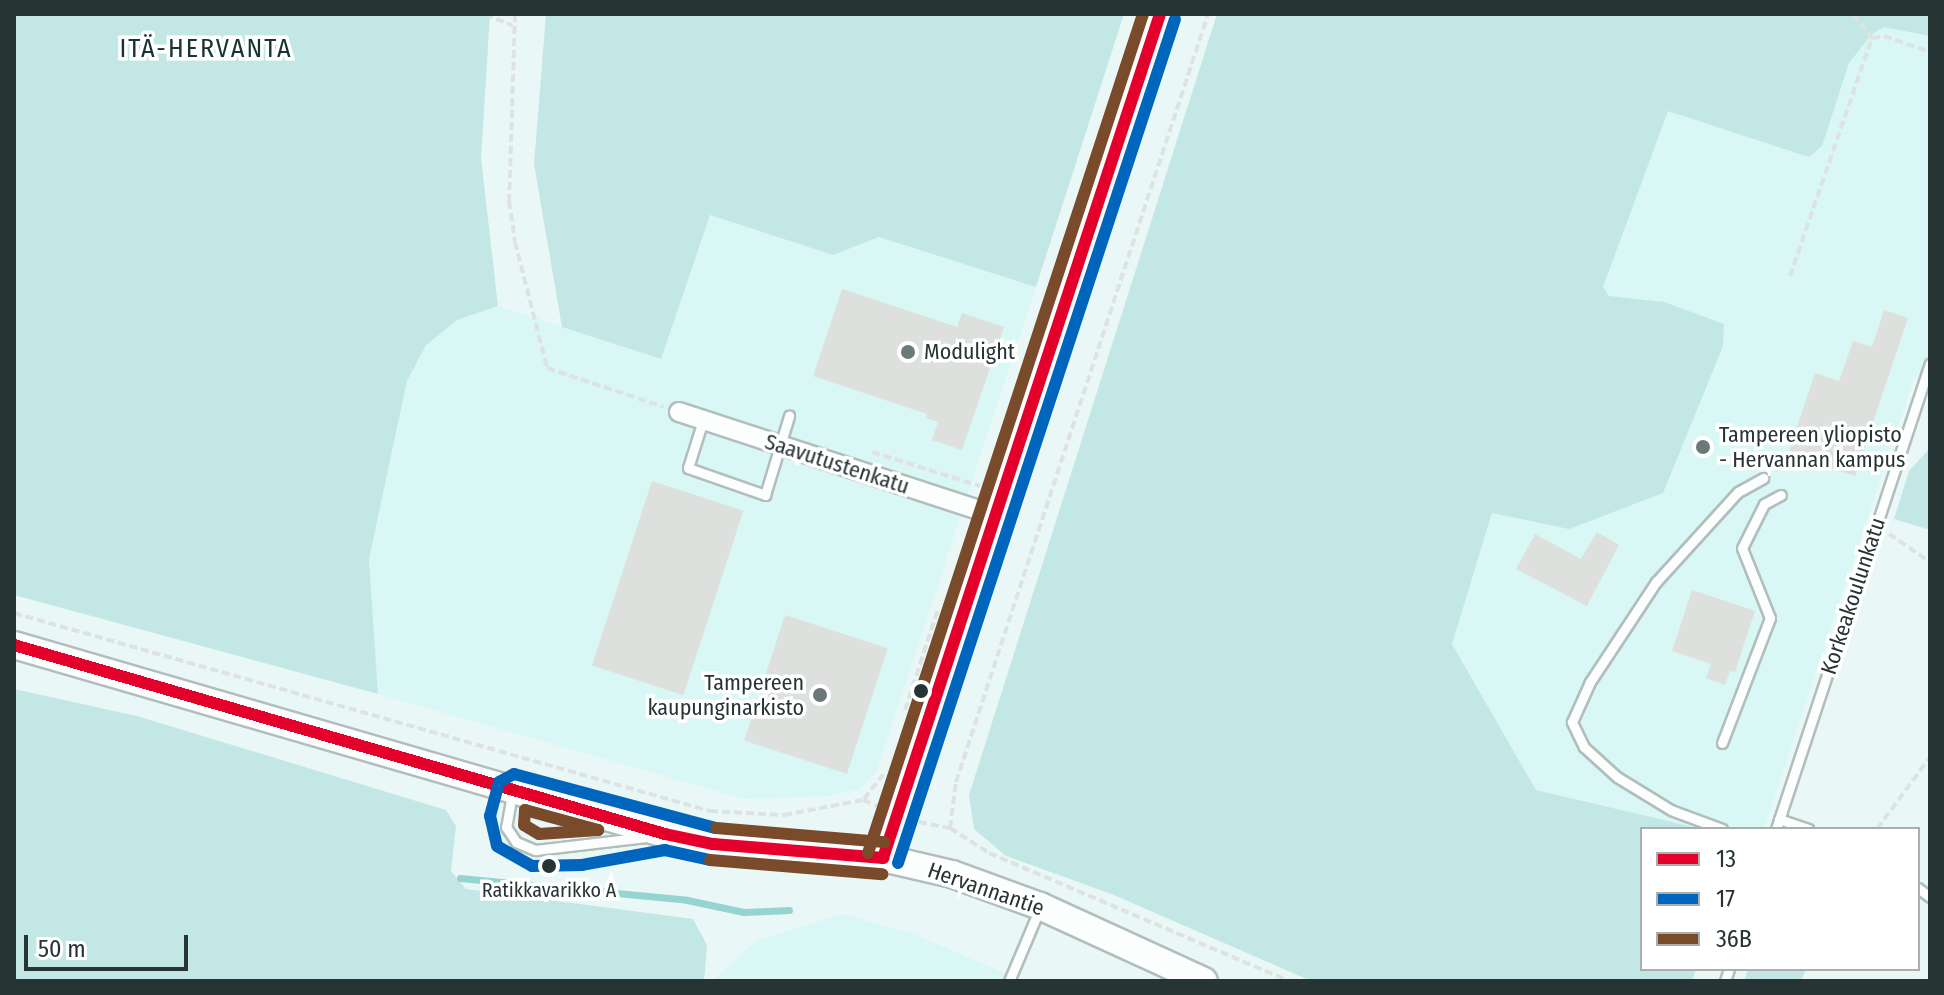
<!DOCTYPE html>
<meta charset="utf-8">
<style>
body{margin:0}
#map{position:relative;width:1944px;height:995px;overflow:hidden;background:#e9f8f7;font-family:"Fira Sans Condensed",sans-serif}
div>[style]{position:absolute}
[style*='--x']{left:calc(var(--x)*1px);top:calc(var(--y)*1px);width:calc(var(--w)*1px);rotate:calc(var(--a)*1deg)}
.built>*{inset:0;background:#d8f7f5}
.green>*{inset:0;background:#c3e7e4}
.stream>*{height:7px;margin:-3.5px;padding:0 3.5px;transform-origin:3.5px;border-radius:3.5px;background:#95d4d0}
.building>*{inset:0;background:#dee0dd;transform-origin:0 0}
.path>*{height:4px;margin-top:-2px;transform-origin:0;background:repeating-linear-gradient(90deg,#dee2e2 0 8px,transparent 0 12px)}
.roads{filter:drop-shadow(2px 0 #b1bebd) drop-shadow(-2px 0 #b1bebd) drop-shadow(0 2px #b1bebd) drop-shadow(0 -2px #b1bebd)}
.lane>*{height:9px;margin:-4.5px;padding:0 4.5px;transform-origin:4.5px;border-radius:4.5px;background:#fcfefe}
.street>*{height:18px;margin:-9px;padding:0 9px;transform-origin:9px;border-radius:9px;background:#fcfefe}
.secondary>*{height:26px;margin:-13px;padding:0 13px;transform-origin:13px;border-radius:13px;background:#fcfefe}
.bus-1>*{height:12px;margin:-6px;padding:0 6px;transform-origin:6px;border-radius:6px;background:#e4002b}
.bus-2>*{height:12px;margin:-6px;padding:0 6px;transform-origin:6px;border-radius:6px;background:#0065bd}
.bus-3>*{height:12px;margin:-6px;padding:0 6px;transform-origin:6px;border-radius:6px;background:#7a4b2a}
.dots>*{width:22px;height:22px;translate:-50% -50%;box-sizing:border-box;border:4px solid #fff;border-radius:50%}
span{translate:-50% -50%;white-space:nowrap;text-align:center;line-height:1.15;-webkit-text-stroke:7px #fff;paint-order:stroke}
.bus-label{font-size:20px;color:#273434}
.poi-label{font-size:22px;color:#273434}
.left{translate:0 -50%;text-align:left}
.right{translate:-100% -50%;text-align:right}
.street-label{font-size:22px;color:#273434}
.quarter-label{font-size:26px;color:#173433;letter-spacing:2px}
.frame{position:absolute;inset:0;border:16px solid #273434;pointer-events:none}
.legend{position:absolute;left:1640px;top:827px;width:280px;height:144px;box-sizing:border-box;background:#fff;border:2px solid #a9aeae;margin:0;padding:10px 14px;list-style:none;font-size:24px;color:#273434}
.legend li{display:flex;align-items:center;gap:16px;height:40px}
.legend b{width:40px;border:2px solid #a9aeae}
.scale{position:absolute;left:24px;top:935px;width:164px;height:36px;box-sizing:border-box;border:4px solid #273434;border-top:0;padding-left:10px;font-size:24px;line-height:28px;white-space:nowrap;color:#273434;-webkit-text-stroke:6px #fff;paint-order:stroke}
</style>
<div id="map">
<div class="built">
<div style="clip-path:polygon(1663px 14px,1930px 14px,1930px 382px,1914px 378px,1764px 829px,1702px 829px,1536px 790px,1452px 644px,1492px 513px)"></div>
<div style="clip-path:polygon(709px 215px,833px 255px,879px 237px,1036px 287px,876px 772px,860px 789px,829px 796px,745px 799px,378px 694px,369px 559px,407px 381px,426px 345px,457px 319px,498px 306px,660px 359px)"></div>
<div style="clip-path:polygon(843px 914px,916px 935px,1023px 981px,713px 981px,755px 941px)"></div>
</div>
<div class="green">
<div style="clip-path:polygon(14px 14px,490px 14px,481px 158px,498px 306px,457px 320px,426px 345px,407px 381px,369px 559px,378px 694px,14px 595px)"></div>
<div style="clip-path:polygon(546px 14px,1124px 14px,1036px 287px,879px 237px,833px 255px,710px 215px,661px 359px,562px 327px,534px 164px)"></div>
<div style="clip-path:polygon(1217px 14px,1930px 14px,1930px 36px,1884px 27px,1872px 34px,1849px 63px,1822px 146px,1809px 157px,1668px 111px,1603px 287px,1609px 296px,1664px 302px,1724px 324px,1723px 346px,1663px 493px,1569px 529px,1492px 513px,1452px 644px,1536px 790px,1702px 829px,1642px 829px,1642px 969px,1696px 969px,1692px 981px,1311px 981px,1114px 895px,1006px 856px,974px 829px,969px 795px)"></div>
<div style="clip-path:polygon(1930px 448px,1930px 530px,1894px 519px,1909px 471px)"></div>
<div style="clip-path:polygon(14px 689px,137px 716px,446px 810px,456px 826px,451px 871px,466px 889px,693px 919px,707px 945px,704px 981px,14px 981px)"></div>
<div style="clip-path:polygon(1748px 969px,1806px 969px,1801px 981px,1744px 981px)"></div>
</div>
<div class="stream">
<div style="--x:460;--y:878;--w:228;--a:5.5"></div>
<div style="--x:687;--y:900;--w:58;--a:11.9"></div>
<div style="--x:744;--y:912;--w:45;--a:-2.5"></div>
</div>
<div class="building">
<div style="clip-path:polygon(842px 289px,957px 327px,962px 313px,1004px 327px,962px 450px,932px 440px,938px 422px,926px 418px,927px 414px,813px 376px)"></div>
<div style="clip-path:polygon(1884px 310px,1908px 318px,1855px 476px,1788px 454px,1815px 373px,1839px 381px,1853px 341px,1872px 347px)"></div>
<div style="left:652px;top:481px;width:96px;height:194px;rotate:18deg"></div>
<div style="clip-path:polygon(1597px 532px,1619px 545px,1587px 606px,1516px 569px,1535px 534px,1581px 559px)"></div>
<div style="clip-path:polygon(1692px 590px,1755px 611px,1735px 672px,1730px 671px,1725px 685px,1706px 678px,1711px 664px,1672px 651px)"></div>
<div style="left:785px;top:615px;width:108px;height:132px;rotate:18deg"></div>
</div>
<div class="path">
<div style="--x:485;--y:14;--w:30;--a:23"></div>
<div style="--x:515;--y:14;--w:187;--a:91.8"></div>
<div style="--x:509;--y:201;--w:41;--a:81.7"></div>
<div style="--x:515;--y:242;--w:130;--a:75.7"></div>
<div style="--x:547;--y:368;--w:123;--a:18.4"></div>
<div style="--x:1853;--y:14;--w:31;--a:52"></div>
<div style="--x:1790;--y:276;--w:252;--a:-71"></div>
<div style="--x:1872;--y:38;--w:12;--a:-9"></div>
<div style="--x:1884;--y:36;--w:49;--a:19.2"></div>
<div style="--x:872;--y:452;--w:113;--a:17.5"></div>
<div style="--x:1889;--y:534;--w:50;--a:34.3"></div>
<div style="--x:14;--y:613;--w:724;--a:15.88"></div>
<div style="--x:710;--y:811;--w:74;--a:3.1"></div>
<div style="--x:784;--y:815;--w:80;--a:-10.8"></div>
<div style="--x:863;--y:800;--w:15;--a:23"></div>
<div style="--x:905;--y:710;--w:106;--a:-71.9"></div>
<div style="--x:864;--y:799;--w:31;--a:-52"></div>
<div style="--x:919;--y:822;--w:32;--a:11"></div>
<div style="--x:950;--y:828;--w:46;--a:32.7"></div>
<div style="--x:989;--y:853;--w:326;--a:23.1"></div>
<div style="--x:950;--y:828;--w:46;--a:-82.6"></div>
<div style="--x:956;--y:782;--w:808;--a:-71.83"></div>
<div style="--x:1877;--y:829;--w:89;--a:-53.6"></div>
</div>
<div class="roads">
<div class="lane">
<div style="--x:703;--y:420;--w:50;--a:107.4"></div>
<div style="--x:688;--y:468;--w:82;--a:19.3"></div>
<div style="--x:765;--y:495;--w:83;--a:-73.1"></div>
<div style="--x:1722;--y:743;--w:134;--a:-69"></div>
<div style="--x:1770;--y:618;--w:75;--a:-111.8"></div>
<div style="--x:1742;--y:548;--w:49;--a:-63.4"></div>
<div style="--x:1764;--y:504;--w:19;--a:-28"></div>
<div style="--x:512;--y:794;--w:34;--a:100"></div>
<div style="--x:506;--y:827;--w:18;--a:56"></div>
<div style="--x:516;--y:842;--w:21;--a:23"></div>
<div style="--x:535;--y:850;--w:112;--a:-6.7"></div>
<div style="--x:1779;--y:819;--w:31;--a:19"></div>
<div style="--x:1722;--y:829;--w:54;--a:-159.6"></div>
<div style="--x:1671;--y:810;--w:63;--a:-148.6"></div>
<div style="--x:1617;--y:777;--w:45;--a:-137.7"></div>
<div style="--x:1584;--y:747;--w:28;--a:-116"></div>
<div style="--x:1572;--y:722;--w:44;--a:-65.8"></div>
<div style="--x:1590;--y:682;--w:120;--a:-56.6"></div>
<div style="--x:1656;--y:582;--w:122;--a:-47.7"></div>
<div style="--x:1738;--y:492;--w:29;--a:-29"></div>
<div style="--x:1776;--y:829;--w:490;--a:-71.7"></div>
<div style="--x:1918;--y:888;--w:15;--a:37"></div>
<div style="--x:1009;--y:981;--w:77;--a:-67.1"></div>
<div style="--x:1725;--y:981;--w:13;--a:-72"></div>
</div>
<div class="street">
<div style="--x:679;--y:412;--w:331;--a:18.1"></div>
</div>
<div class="secondary">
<div style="--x:14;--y:645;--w:678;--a:16.19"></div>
<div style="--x:665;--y:834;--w:49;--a:11.8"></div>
<div style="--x:713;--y:844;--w:171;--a:4.7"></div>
<div style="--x:883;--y:858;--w:71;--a:13.1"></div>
<div style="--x:952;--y:874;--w:94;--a:20"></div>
<div style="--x:1040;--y:906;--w:180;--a:24.6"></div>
<div style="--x:883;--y:858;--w:888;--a:-71.83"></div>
</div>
</div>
<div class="bus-1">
<div style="--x:14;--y:645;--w:678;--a:16.19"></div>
<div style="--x:665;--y:834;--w:49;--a:11.8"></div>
<div style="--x:713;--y:844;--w:171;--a:4.7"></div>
<div style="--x:883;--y:858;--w:888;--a:-71.83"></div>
</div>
<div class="bus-2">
<div style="--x:710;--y:860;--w:46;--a:-167.5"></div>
<div style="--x:665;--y:850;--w:84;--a:169.8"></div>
<div style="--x:582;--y:865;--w:50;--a:178.9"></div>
<div style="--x:532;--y:866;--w:40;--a:-150.3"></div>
<div style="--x:497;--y:846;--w:31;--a:-103"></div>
<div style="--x:490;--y:816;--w:35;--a:-75"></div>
<div style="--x:499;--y:782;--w:17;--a:-28"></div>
<div style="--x:514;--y:774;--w:209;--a:15"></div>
<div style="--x:898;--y:863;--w:888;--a:-71.83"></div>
</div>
<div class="bus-3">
<div style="--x:525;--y:810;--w:76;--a:15.3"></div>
<div style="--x:598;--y:830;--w:59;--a:176.1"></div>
<div style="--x:539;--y:834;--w:17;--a:-149"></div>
<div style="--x:524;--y:825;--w:15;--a:-86"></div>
<div style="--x:716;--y:828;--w:169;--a:4.8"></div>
<div style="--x:868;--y:853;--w:883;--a:-71.85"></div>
<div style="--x:710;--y:860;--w:173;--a:4.7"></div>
</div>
<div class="dots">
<div style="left:908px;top:352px;background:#6b7978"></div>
<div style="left:1703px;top:447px;background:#6b7978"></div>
<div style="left:921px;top:691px;background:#273434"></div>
<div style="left:820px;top:695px;background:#6b7978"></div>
<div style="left:549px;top:866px;background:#273434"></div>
</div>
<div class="bus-label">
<span style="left:549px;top:890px">Ratikkavarikko A</span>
</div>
<div class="poi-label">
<span class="left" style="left:924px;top:352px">Modulight</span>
<span class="left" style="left:1719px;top:447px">Tampereen yliopisto<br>- Hervannan kampus</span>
<span class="right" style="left:804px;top:695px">Tampereen<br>kaupunginarkisto</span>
</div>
<div class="street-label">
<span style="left:837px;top:464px;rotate:18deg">Saavutustenkatu</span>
<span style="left:1853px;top:596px;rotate:-72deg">Korkeakoulunkatu</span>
<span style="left:986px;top:889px;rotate:19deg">Hervannantie</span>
</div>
<div class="quarter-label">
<span style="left:206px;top:49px">ITÄ-HERVANTA</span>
</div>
<div class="frame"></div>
<ul class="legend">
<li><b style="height:10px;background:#e4002b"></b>13</li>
<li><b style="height:10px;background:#0065bd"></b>17</li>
<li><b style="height:10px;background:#7a4b2a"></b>36B</li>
</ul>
<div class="scale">50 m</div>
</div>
